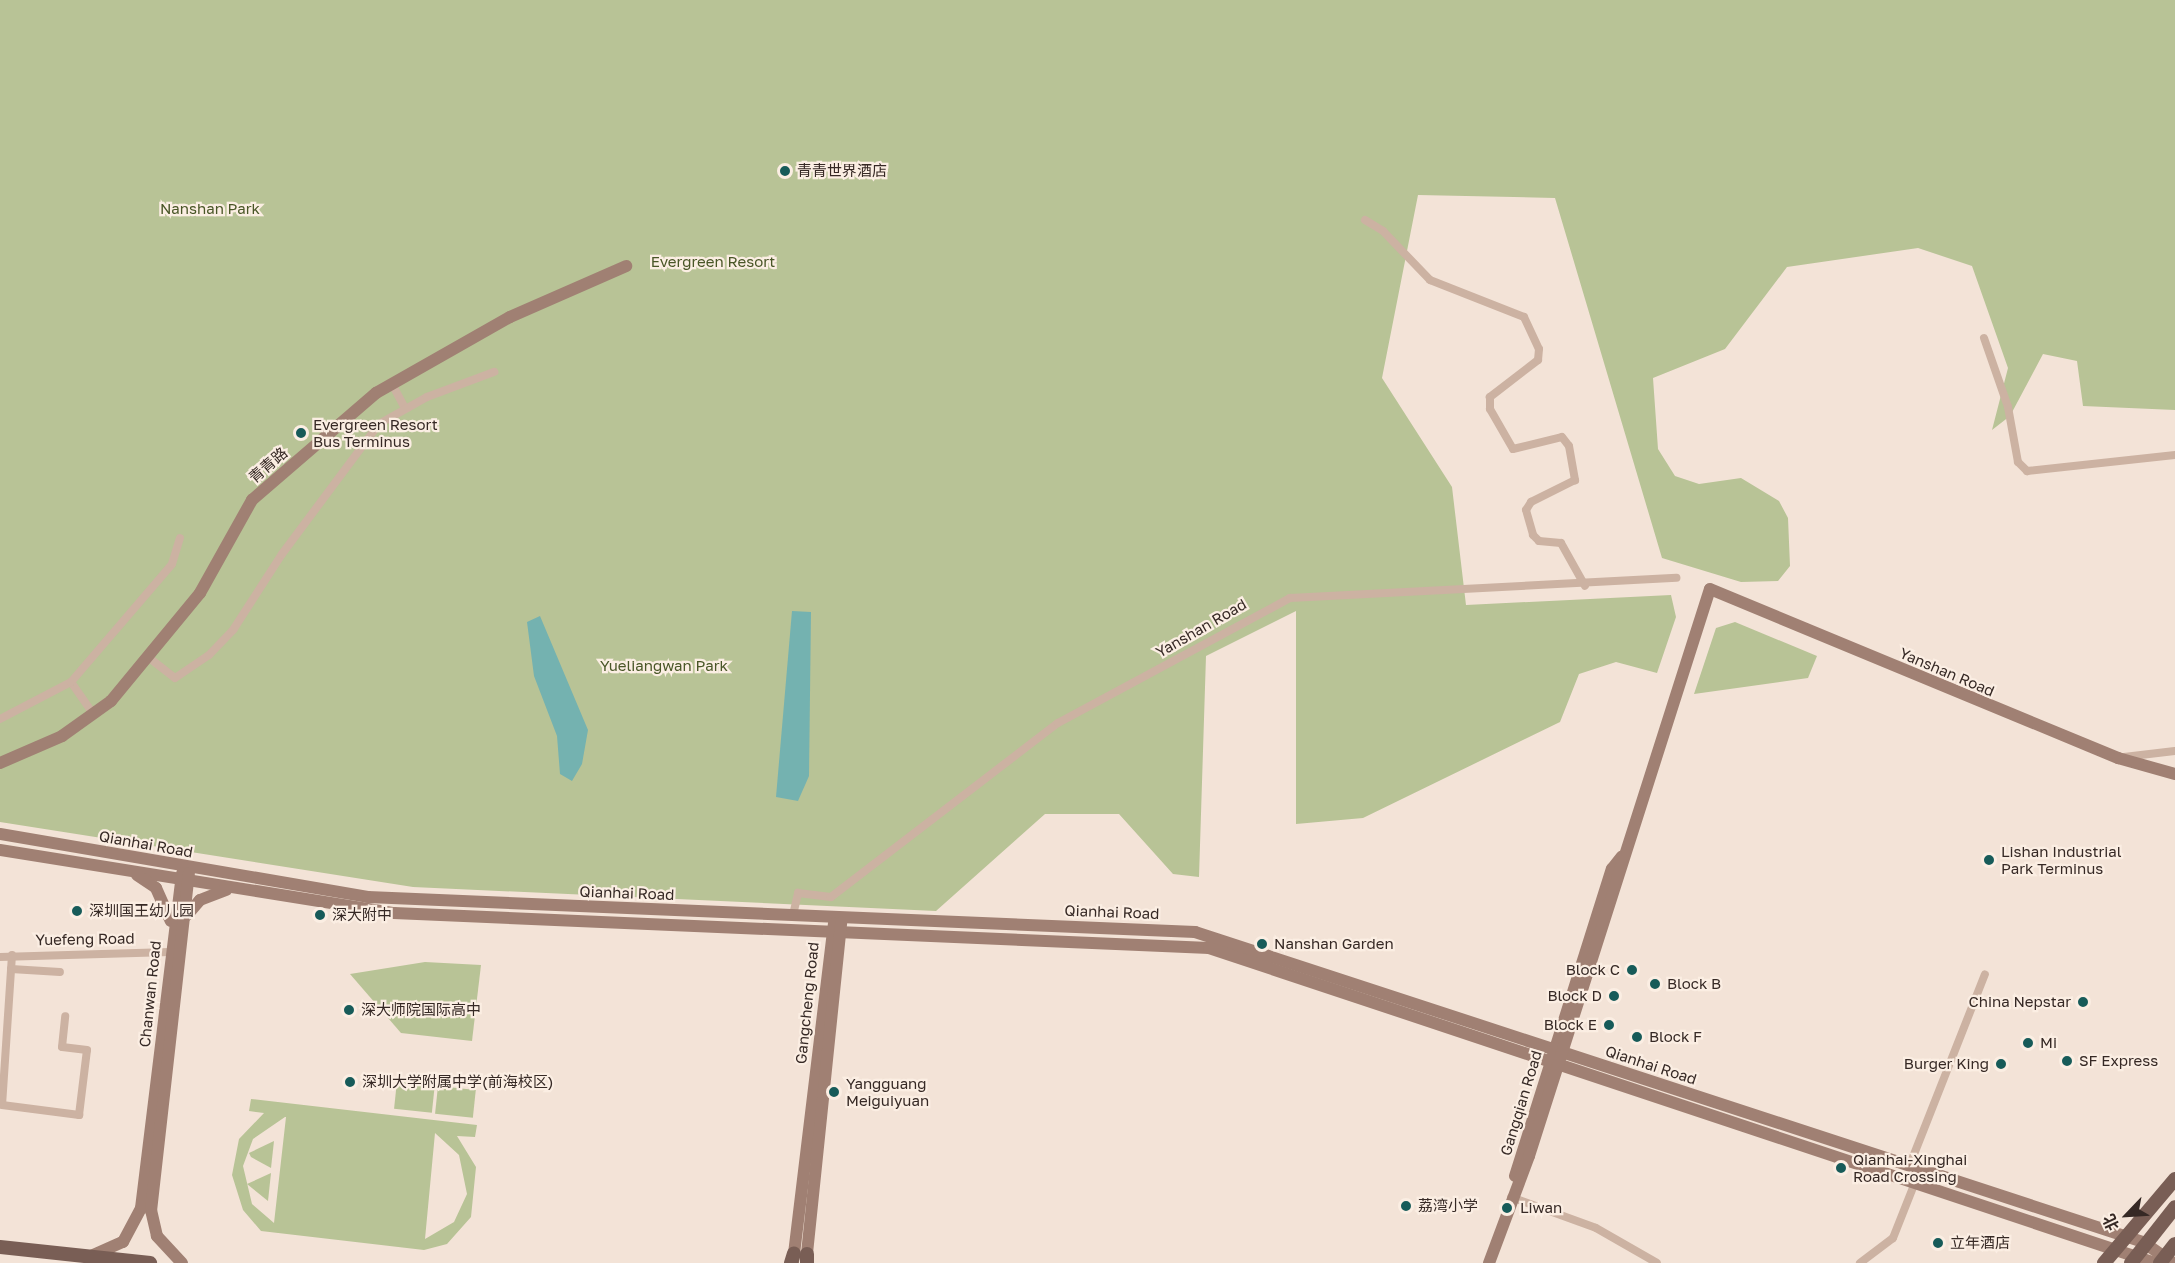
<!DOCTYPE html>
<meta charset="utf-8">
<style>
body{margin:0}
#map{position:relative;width:2175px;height:1263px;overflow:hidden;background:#f3e3d7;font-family:"Golos Text","Noto Sans SC",sans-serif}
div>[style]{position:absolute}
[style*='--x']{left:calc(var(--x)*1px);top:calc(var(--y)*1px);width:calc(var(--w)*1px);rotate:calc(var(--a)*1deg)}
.green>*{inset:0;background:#b8c396;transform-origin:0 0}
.water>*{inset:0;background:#74b2b0}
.street>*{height:8px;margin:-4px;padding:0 4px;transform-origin:4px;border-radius:4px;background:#ccb2a2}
.secondary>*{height:12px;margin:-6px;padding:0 6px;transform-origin:6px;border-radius:6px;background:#a08073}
.primary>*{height:14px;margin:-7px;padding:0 7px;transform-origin:7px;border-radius:7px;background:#795e55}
.dots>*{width:16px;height:16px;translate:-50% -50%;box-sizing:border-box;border:3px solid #fbeee3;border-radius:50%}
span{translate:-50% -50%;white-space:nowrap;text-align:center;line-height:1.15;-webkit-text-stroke:4.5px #fbeee3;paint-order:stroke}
.poi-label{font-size:15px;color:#362925}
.left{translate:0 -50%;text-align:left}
.right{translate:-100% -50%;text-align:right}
.park-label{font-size:15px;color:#495627}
.street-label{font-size:15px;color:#362925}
.north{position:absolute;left:2097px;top:1185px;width:60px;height:60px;-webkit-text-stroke:4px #fbeee3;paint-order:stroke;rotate:245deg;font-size:16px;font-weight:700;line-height:24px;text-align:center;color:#362925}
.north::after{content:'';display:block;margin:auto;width:21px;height:27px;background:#362925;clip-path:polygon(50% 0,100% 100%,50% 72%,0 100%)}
</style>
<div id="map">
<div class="green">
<div style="clip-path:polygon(0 0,2175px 0,2175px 410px,2083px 406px,2077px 361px,2043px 354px,2010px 416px,1992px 430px,2008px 368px,1972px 266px,1918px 248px,1787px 267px,1725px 349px,1653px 378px,1658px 449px,1675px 476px,1699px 484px,1741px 478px,1779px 501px,1788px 518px,1790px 566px,1778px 581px,1741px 582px,1662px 558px,1555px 198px,1418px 195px,1382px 378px,1452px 487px,1466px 605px,1671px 595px,1676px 617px,1657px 673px,1616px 662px,1579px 674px,1560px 722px,1363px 818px,1296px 824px,1296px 611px,1206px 656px,1199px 877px,1173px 874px,1119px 814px,1045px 814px,936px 911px,413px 887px,0 822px)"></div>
<div style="clip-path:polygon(1735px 622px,1817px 656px,1808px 678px,1694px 694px,1716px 628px)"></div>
<div style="clip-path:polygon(425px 962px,481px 965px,472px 1041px,401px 1033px,350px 974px)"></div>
<div style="left:397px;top:1081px;width:38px;height:28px;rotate:6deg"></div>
<div style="left:438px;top:1086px;width:38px;height:28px;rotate:6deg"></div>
<div style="clip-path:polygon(evenodd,251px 1099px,477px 1125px,475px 1137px,457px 1136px,476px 1167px,471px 1217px,447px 1244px,424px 1250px,261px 1231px,243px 1210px,232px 1175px,239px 1139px,264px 1113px,249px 1111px,251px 1099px,285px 1117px,286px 1117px,274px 1223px,252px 1204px,243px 1166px,253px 1139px,285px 1117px,251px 1099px,435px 1133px,459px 1155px,467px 1194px,454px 1222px,425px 1239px,435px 1133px)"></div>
<div style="clip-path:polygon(274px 1141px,271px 1168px,251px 1157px,249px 1153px)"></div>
<div style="clip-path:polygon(271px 1173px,268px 1201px,247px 1184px)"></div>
</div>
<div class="water">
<div style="clip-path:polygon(792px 611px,811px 612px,809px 776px,798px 801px,776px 797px)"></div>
<div style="clip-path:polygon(540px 616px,588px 730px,582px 764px,572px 781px,560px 774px,557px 736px,534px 676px,527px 622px)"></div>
</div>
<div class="street">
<div style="--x:1365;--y:220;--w:21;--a:31"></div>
<div style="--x:1383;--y:231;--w:68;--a:46.2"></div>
<div style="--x:1430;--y:280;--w:101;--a:21.5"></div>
<div style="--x:1524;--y:317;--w:35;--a:65"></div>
<div style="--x:1539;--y:349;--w:11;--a:95"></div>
<div style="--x:1538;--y:360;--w:61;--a:142.4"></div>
<div style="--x:1490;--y:397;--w:12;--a:90"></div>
<div style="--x:1490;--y:409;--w:46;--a:60.1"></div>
<div style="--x:1513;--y:449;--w:50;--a:-13.8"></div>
<div style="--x:1562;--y:437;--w:11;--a:52"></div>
<div style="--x:1569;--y:446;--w:35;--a:80"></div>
<div style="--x:1575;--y:480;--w:49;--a:153.4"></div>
<div style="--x:1531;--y:502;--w:9;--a:122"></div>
<div style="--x:1526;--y:510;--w:26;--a:74"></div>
<div style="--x:1533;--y:535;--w:8;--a:45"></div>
<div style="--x:1539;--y:541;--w:22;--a:5"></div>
<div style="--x:1561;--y:543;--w:49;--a:60.8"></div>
<div style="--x:1984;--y:338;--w:73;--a:70.8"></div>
<div style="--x:2008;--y:407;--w:56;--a:79.7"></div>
<div style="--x:2018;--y:462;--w:13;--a:45"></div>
<div style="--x:2027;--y:471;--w:149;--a:-6.2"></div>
<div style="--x:391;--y:382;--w:30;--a:62"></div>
<div style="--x:148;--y:657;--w:34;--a:38"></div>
<div style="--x:175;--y:678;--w:41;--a:-34.1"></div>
<div style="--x:209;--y:655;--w:35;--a:-46"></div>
<div style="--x:233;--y:630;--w:90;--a:-57.2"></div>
<div style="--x:282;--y:554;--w:162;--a:-53.3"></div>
<div style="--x:379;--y:424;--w:55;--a:-29.4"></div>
<div style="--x:427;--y:397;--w:72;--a:-20.5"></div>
<div style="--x:71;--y:682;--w:40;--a:55.1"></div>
<div style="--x:0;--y:719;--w:80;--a:-27.5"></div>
<div style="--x:71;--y:682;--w:155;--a:-49.4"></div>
<div style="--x:172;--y:564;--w:27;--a:-73"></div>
<div style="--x:2124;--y:757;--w:51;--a:-6.7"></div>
<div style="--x:793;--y:915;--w:23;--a:-77"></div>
<div style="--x:798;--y:893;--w:33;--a:7"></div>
<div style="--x:831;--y:897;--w:286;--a:-37.5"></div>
<div style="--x:1058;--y:723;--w:264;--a:-28.3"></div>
<div style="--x:1290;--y:598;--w:387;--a:-3"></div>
<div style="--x:12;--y:955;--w:150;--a:93.8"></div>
<div style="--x:2;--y:1105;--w:78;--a:7.4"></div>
<div style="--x:79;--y:1115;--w:65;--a:-83"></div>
<div style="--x:87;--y:1050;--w:25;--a:-173"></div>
<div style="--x:62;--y:1047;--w:31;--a:-84"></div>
<div style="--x:0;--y:957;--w:170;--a:-1.7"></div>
<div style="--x:11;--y:969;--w:49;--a:3.5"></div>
<div style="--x:1909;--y:1167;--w:207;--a:-68.5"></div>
<div style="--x:1511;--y:1197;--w:90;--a:20"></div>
<div style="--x:1596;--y:1228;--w:70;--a:29.8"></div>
<div style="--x:1860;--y:1263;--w:41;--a:-37.1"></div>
<div style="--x:1893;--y:1238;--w:62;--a:-68.4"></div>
</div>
<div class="secondary">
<div style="--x:0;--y:763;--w:68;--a:-23.5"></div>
<div style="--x:62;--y:736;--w:60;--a:-35.5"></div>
<div style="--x:111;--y:701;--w:140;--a:-50.5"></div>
<div style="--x:200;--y:593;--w:107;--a:-60.8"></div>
<div style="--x:252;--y:500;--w:164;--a:-40.8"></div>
<div style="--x:376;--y:393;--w:154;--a:-29.6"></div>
<div style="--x:510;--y:317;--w:127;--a:-23.7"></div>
<div style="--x:0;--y:834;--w:373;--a:9.7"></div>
<div style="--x:368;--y:897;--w:828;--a:2.42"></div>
<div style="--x:1195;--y:932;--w:997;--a:18.11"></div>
<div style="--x:2143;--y:1242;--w:37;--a:35"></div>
<div style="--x:0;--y:850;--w:399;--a:9.1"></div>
<div style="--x:394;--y:913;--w:816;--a:2.46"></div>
<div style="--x:1209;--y:948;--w:997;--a:18.42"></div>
<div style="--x:137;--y:875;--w:23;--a:34"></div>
<div style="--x:156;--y:888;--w:36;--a:66"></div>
<div style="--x:187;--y:915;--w:20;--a:-49"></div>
<div style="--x:200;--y:900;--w:28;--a:-21"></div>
<div style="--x:1515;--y:1176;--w:322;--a:-72.5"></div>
<div style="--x:1612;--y:869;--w:16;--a:-52"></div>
<div style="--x:91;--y:1256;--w:35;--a:-24"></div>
<div style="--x:123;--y:1242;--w:38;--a:-62"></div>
<div style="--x:141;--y:1208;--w:337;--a:-83"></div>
<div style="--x:793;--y:1262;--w:341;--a:-83.1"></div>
<div style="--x:182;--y:1263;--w:37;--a:-133"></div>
<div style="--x:157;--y:1236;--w:26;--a:-103"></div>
<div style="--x:151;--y:1211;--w:340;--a:-83.6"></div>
<div style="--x:806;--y:1263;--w:342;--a:-84.1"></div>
<div style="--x:1489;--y:1263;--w:114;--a:-69.5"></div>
<div style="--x:1529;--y:1156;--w:595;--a:-72.3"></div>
<div style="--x:1710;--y:589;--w:442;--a:22.5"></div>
<div style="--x:2118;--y:758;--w:59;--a:15.7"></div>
</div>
<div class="primary">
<div style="--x:0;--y:1247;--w:151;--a:6.1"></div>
<div style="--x:807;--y:1254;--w:9;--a:90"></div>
<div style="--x:791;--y:1263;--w:10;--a:-73"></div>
<div style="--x:2104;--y:1263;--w:110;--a:-49.8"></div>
<div style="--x:2131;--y:1263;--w:71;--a:-51.8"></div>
<div style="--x:2160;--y:1263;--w:24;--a:-52"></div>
</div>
<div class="dots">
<div style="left:785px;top:171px;background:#175b59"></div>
<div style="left:301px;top:433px;background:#175b59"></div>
<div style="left:1989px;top:860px;background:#175b59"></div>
<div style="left:77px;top:911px;background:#175b59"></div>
<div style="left:320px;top:915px;background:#175b59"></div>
<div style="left:1262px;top:944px;background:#175b59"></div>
<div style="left:1632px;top:970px;background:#175b59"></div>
<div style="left:1655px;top:984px;background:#175b59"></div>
<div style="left:1614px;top:996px;background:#175b59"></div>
<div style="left:2083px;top:1002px;background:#175b59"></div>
<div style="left:349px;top:1010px;background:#175b59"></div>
<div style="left:1609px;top:1025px;background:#175b59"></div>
<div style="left:1637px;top:1037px;background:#175b59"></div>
<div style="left:2028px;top:1043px;background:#175b59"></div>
<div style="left:2067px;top:1061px;background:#175b59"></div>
<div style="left:2001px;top:1064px;background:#175b59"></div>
<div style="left:350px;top:1082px;background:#175b59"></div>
<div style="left:834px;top:1092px;background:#175b59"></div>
<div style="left:1841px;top:1168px;background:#175b59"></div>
<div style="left:1406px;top:1206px;background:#175b59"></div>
<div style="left:1507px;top:1208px;background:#175b59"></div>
<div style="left:1938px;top:1243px;background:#175b59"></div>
</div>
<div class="poi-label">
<span class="left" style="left:797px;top:171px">青青世界酒店</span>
<span class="left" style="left:313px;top:433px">Evergreen Resort<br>Bus Terminus</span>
<span class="left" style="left:2001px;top:860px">Lishan Industrial<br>Park Terminus</span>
<span class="left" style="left:89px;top:911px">深圳国王幼儿园</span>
<span class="left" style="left:332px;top:915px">深大附中</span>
<span class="left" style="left:1274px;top:944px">Nanshan Garden</span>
<span class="right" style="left:1620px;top:970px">Block C</span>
<span class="left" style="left:1667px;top:984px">Block B</span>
<span class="right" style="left:1602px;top:996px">Block D</span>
<span class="right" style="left:2071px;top:1002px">China Nepstar</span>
<span class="left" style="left:361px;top:1010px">深大师院国际高中</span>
<span class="right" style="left:1597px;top:1025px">Block E</span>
<span class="left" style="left:1649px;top:1037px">Block F</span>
<span class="left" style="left:2040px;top:1043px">Mi</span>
<span class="left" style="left:2079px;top:1061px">SF Express</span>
<span class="right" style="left:1989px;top:1064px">Burger King</span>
<span class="left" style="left:362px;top:1082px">深圳大学附属中学(前海校区)</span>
<span class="left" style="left:846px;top:1092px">Yangguang<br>Meiguiyuan</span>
<span class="left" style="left:1853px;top:1168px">Qianhai-Xinghai<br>Road Crossing</span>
<span class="left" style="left:1418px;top:1206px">荔湾小学</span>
<span class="left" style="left:1520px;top:1208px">Liwan</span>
<span class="left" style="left:1950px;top:1243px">立年酒店</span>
</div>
<div class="park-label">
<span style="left:210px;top:209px">Nanshan Park</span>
<span style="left:713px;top:262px">Evergreen Resort</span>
<span style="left:664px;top:666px">Yueliangwan Park</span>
</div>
<div class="street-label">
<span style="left:268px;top:465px;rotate:-41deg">青青路</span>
<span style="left:1201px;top:628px;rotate:-30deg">Yanshan Road</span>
<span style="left:1947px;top:672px;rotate:23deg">Yanshan Road</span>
<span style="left:146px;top:844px;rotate:10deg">Qianhai Road</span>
<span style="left:627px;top:893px;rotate:2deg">Qianhai Road</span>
<span style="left:1112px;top:912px;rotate:2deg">Qianhai Road</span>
<span style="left:85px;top:939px;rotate:-1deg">Yuefeng Road</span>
<span style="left:150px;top:994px;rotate:-84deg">Chanwan Road</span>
<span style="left:807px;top:1003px;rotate:-84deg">Gangcheng Road</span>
<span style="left:1651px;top:1065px;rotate:18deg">Qianhai Road</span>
<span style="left:1521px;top:1103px;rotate:-73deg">Gangqian Road</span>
</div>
<div class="north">北</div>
</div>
